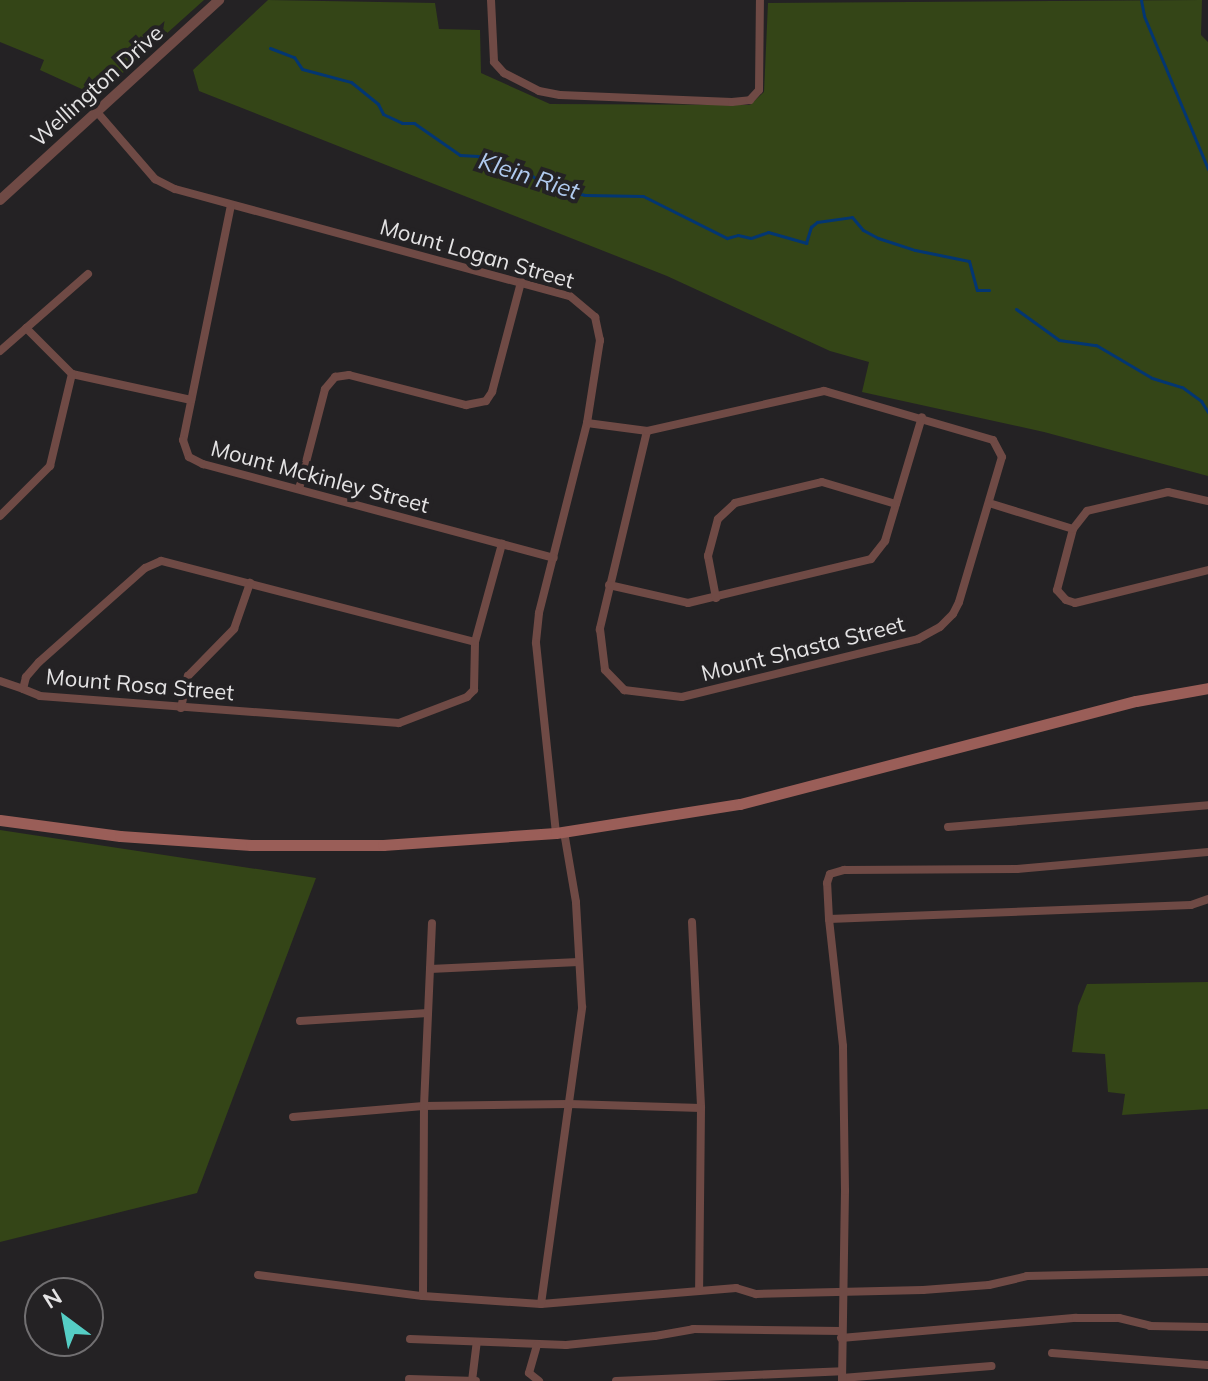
<!DOCTYPE html>
<style>
body{margin:0}
#map{position:relative;width:1208px;height:1381px;overflow:hidden;background:#242224;font-family:Mulish,sans-serif}
div>[style]{position:absolute}
[style*='--x']{left:calc(var(--x)*1px);top:calc(var(--y)*1px);width:calc(var(--w)*1px);rotate:calc(var(--a)*1deg)}
.green>*{inset:0;background:#344517}
.stream>*{height:3px;margin:-1.5px;padding:0 1.5px;transform-origin:1.5px;border-radius:1.5px;background:#033672}
.minor>*{height:8px;margin:-4px;padding:0 4px;transform-origin:4px;border-radius:4px;background:#6f4a45}
.tertiary>*{height:10px;margin:-5px;padding:0 5px;transform-origin:5px;border-radius:5px;background:#6f4a45}
.secondary>*{height:11px;margin:-5.5px;padding:0 5.5px;transform-origin:5.5px;border-radius:5.5px;background:#9a5e58}
span{translate:-50% -50%;white-space:nowrap;text-align:center;line-height:1.15;-webkit-text-stroke:8px #242224;paint-order:stroke}
.street-label{font-size:22px;color:#e4e3e4}
.water-label{font-size:24px;color:#b0caee;font-style:italic}
.north{position:absolute;left:24px;top:1277px;width:80px;height:80px;box-sizing:border-box;background:#242224;border:2px solid #716f71;border-radius:50%;rotate:328deg;font-size:22px;font-weight:700;line-height:32px;text-align:center;color:#e4e3e4}
.north::after{content:'';display:block;margin:auto;width:28px;height:36px;background:#55cec5;clip-path:polygon(50% 0,100% 100%,50% 72%,0 100%)}
</style>
<div id="map">
<div class="green">
<div style="clip-path:polygon(0 0,204px 0,97px 96px,40px 70px,44px 60px,0 42px)"></div>
<div style="clip-path:polygon(268px 0,435px 3px,439px 29px,480px 30px,481px 73px,550px 104px,750px 105px,764px 92px,768px 3px,1202px 0,1201px 35px,1208px 42px,1208px 476px,1044px 432px,862px 392px,869px 362px,830px 351px,667px 276px,199px 91px,193px 70px)"></div>
<div style="clip-path:polygon(0 830px,316px 878px,197px 1193px,0 1242px)"></div>
<div style="clip-path:polygon(1208px 982px,1208px 1109px,1122px 1115px,1125px 1094px,1108px 1092px,1105px 1054px,1072px 1052px,1078px 1006px,1087px 984px)"></div>
</div>
<div class="stream">
<div style="--x:1141;--y:0;--w:16;--a:79"></div>
<div style="--x:1144;--y:16;--w:166;--a:67.3"></div>
<div style="--x:270;--y:48;--w:26;--a:21"></div>
<div style="--x:294;--y:57;--w:14;--a:56"></div>
<div style="--x:302;--y:69;--w:51;--a:14.9"></div>
<div style="--x:351;--y:82;--w:35;--a:39"></div>
<div style="--x:378;--y:104;--w:11;--a:63"></div>
<div style="--x:383;--y:114;--w:21;--a:25"></div>
<div style="--x:402;--y:123;--w:12;--a:0"></div>
<div style="--x:414;--y:123;--w:56;--a:34.8"></div>
<div style="--x:460;--y:155;--w:18;--a:3"></div>
<div style="--x:478;--y:156;--w:9;--a:36"></div>
<div style="--x:485;--y:161;--w:40;--a:13"></div>
<div style="--x:524;--y:170;--w:27;--a:36"></div>
<div style="--x:546;--y:186;--w:40;--a:13"></div>
<div style="--x:585;--y:195;--w:58;--a:1"></div>
<div style="--x:643;--y:196;--w:94;--a:26.6"></div>
<div style="--x:727;--y:238;--w:11;--a:-15"></div>
<div style="--x:738;--y:235;--w:13;--a:13"></div>
<div style="--x:751;--y:238;--w:18;--a:-19"></div>
<div style="--x:768;--y:232;--w:40;--a:16"></div>
<div style="--x:806;--y:243;--w:17;--a:-73"></div>
<div style="--x:811;--y:227;--w:8;--a:-40"></div>
<div style="--x:817;--y:222;--w:35;--a:-8"></div>
<div style="--x:852;--y:217;--w:17;--a:50"></div>
<div style="--x:863;--y:230;--w:17;--a:28"></div>
<div style="--x:878;--y:238;--w:39;--a:18"></div>
<div style="--x:915;--y:250;--w:55;--a:11.5"></div>
<div style="--x:969;--y:261;--w:30;--a:75"></div>
<div style="--x:977;--y:290;--w:12;--a:0"></div>
<div style="--x:1016;--y:309;--w:53;--a:35.8"></div>
<div style="--x:1059;--y:340;--w:37;--a:8"></div>
<div style="--x:1096;--y:345;--w:65;--a:30.5"></div>
<div style="--x:1152;--y:378;--w:31;--a:17"></div>
<div style="--x:1182;--y:387;--w:24;--a:36"></div>
<div style="--x:1201;--y:401;--w:13;--a:58"></div>
</div>
<div class="minor">
<div style="--x:491;--y:0;--w:62;--a:87.2"></div>
<div style="--x:494;--y:62;--w:15;--a:48"></div>
<div style="--x:504;--y:73;--w:39;--a:27"></div>
<div style="--x:539;--y:91;--w:21;--a:11"></div>
<div style="--x:560;--y:95;--w:172;--a:2.3"></div>
<div style="--x:732;--y:102;--w:18;--a:-6"></div>
<div style="--x:750;--y:100;--w:13;--a:-48"></div>
<div style="--x:759;--y:90;--w:90;--a:-89.4"></div>
<div style="--x:97;--y:112;--w:89;--a:49.1"></div>
<div style="--x:155;--y:179;--w:22;--a:27"></div>
<div style="--x:175;--y:189;--w:409;--a:15.2"></div>
<div style="--x:570;--y:296;--w:33;--a:40"></div>
<div style="--x:595;--y:317;--w:24;--a:78"></div>
<div style="--x:600;--y:340;--w:84;--a:98.9"></div>
<div style="--x:587;--y:423;--w:196;--a:104.2"></div>
<div style="--x:539;--y:613;--w:30;--a:96"></div>
<div style="--x:536;--y:643;--w:191;--a:84"></div>
<div style="--x:231;--y:205;--w:240;--a:101.5"></div>
<div style="--x:183;--y:440;--w:18;--a:71"></div>
<div style="--x:189;--y:457;--w:16;--a:27"></div>
<div style="--x:203;--y:464;--w:363;--a:15"></div>
<div style="--x:26;--y:328;--w:65;--a:45"></div>
<div style="--x:72;--y:374;--w:122;--a:12.3"></div>
<div style="--x:0;--y:351;--w:117;--a:-41.2"></div>
<div style="--x:587;--y:423;--w:61;--a:7.6"></div>
<div style="--x:647;--y:431;--w:204;--a:103.4"></div>
<div style="--x:600;--y:629;--w:41;--a:83"></div>
<div style="--x:605;--y:670;--w:28;--a:46"></div>
<div style="--x:624;--y:690;--w:58;--a:6.9"></div>
<div style="--x:682;--y:697;--w:243;--a:-13.8"></div>
<div style="--x:918;--y:639;--w:25;--a:-29"></div>
<div style="--x:940;--y:627;--w:18;--a:-45"></div>
<div style="--x:953;--y:614;--w:13;--a:-63"></div>
<div style="--x:959;--y:602;--w:151;--a:-73.5"></div>
<div style="--x:1002;--y:457;--w:19;--a:-118"></div>
<div style="--x:993;--y:440;--w:176;--a:-163.8"></div>
<div style="--x:824;--y:391;--w:181;--a:167.3"></div>
<div style="--x:299;--y:489;--w:103;--a:-75.4"></div>
<div style="--x:325;--y:389;--w:16;--a:-50"></div>
<div style="--x:335;--y:377;--w:14;--a:-8"></div>
<div style="--x:349;--y:375;--w:121;--a:14.4"></div>
<div style="--x:466;--y:405;--w:20;--a:-11"></div>
<div style="--x:486;--y:401;--w:11;--a:-56"></div>
<div style="--x:492;--y:392;--w:114;--a:-75.2"></div>
<div style="--x:1208;--y:501;--w:41;--a:-167.3"></div>
<div style="--x:1168;--y:492;--w:83;--a:166.8"></div>
<div style="--x:1087;--y:511;--w:23;--a:128"></div>
<div style="--x:1073;--y:529;--w:63;--a:104.7"></div>
<div style="--x:1057;--y:590;--w:13;--a:48"></div>
<div style="--x:1066;--y:600;--w:9;--a:18"></div>
<div style="--x:1075;--y:603;--w:137;--a:-13.9"></div>
<div style="--x:989;--y:503;--w:88;--a:17.2"></div>
<div style="--x:0;--y:516;--w:71;--a:-45"></div>
<div style="--x:50;--y:466;--w:95;--a:-76.6"></div>
<div style="--x:609;--y:585;--w:81;--a:12.8"></div>
<div style="--x:688;--y:603;--w:188;--a:-13.5"></div>
<div style="--x:871;--y:559;--w:23;--a:-52"></div>
<div style="--x:885;--y:541;--w:129;--a:-73.4"></div>
<div style="--x:716;--y:598;--w:43;--a:-100.8"></div>
<div style="--x:708;--y:556;--w:38;--a:-75"></div>
<div style="--x:718;--y:519;--w:23;--a:-43"></div>
<div style="--x:735;--y:503;--w:89;--a:-13.6"></div>
<div style="--x:822;--y:482;--w:77;--a:16.6"></div>
<div style="--x:475;--y:642;--w:324;--a:-165.5"></div>
<div style="--x:161;--y:561;--w:17;--a:156"></div>
<div style="--x:145;--y:568;--w:142;--a:138.4"></div>
<div style="--x:39;--y:662;--w:20;--a:131"></div>
<div style="--x:26;--y:677;--w:12;--a:104"></div>
<div style="--x:23;--y:689;--w:18;--a:22"></div>
<div style="--x:40;--y:696;--w:360;--a:4.3"></div>
<div style="--x:399;--y:723;--w:73;--a:-20.9"></div>
<div style="--x:467;--y:697;--w:10;--a:-45"></div>
<div style="--x:474;--y:690;--w:48;--a:-88.8"></div>
<div style="--x:475;--y:642;--w:102;--a:-74.6"></div>
<div style="--x:0;--y:681;--w:24;--a:19"></div>
<div style="--x:181;--y:708;--w:33;--a:-78"></div>
<div style="--x:188;--y:676;--w:66;--a:-45.6"></div>
<div style="--x:234;--y:629;--w:49;--a:-70.8"></div>
<div style="--x:948;--y:827;--w:261;--a:-4.8"></div>
<div style="--x:829;--y:919;--w:362;--a:-2.2"></div>
<div style="--x:1191;--y:905;--w:18;--a:-19"></div>
<div style="--x:692;--y:922;--w:186;--a:87.2"></div>
<div style="--x:701;--y:1108;--w:182;--a:90.6"></div>
<div style="--x:430;--y:969;--w:149;--a:-2.7"></div>
<div style="--x:300;--y:1021;--w:128;--a:-3.6"></div>
<div style="--x:293;--y:1117;--w:131;--a:-4.8"></div>
<div style="--x:424;--y:1106;--w:145;--a:-0.8"></div>
<div style="--x:569;--y:1104;--w:132;--a:1.7"></div>
<div style="--x:258;--y:1275;--w:166;--a:7.3"></div>
<div style="--x:423;--y:1296;--w:118;--a:3.9"></div>
<div style="--x:541;--y:1304;--w:196;--a:-4.7"></div>
<div style="--x:736;--y:1288;--w:21;--a:17"></div>
<div style="--x:756;--y:1294;--w:167;--a:-1.4"></div>
<div style="--x:923;--y:1290;--w:66;--a:-4.3"></div>
<div style="--x:989;--y:1285;--w:39;--a:-13"></div>
<div style="--x:1027;--y:1276;--w:181;--a:-1.3"></div>
<div style="--x:423;--y:1296;--w:190;--a:-89.7"></div>
<div style="--x:424;--y:1106;--w:183;--a:-87.5"></div>
<div style="--x:541;--y:1304;--w:300;--a:-82.1"></div>
<div style="--x:582;--y:1007;--w:105;--a:-93.3"></div>
<div style="--x:576;--y:902;--w:71;--a:-99.7"></div>
<div style="--x:841;--y:1338;--w:236;--a:-4.9"></div>
<div style="--x:1076;--y:1318;--w:43;--a:0"></div>
<div style="--x:1119;--y:1318;--w:32;--a:14"></div>
<div style="--x:1150;--y:1326;--w:58;--a:1"></div>
<div style="--x:410;--y:1339;--w:156;--a:2.2"></div>
<div style="--x:566;--y:1345;--w:89;--a:-5.8"></div>
<div style="--x:655;--y:1336;--w:39;--a:-10"></div>
<div style="--x:693;--y:1329;--w:148;--a:0.8"></div>
<div style="--x:537;--y:1345;--w:29;--a:106"></div>
<div style="--x:529;--y:1373;--w:13;--a:39"></div>
<div style="--x:1052;--y:1353;--w:156;--a:4.4"></div>
<div style="--x:842;--y:1378;--w:150;--a:-4.6"></div>
<div style="--x:409;--y:1379;--w:67;--a:1.7"></div>
<div style="--x:472;--y:1381;--w:39;--a:-83"></div>
<div style="--x:616;--y:1381;--w:226;--a:-2.5"></div>
<div style="--x:842;--y:1381;--w:190;--a:-89.1"></div>
<div style="--x:845;--y:1191;--w:145;--a:-90.8"></div>
<div style="--x:843;--y:1046;--w:128;--a:-96.3"></div>
<div style="--x:829;--y:919;--w:36;--a:-93"></div>
<div style="--x:827;--y:883;--w:9;--a:-72"></div>
<div style="--x:830;--y:874;--w:15;--a:-16"></div>
<div style="--x:844;--y:870;--w:173;--a:-0.3"></div>
<div style="--x:1017;--y:869;--w:192;--a:-5.1"></div>
</div>
<div class="tertiary">
<div style="--x:0;--y:200;--w:297;--a:-42.4"></div>
</div>
<div class="secondary">
<div style="--x:0;--y:820;--w:121;--a:7.6"></div>
<div style="--x:120;--y:836;--w:131;--a:3.9"></div>
<div style="--x:251;--y:845;--w:132;--a:0"></div>
<div style="--x:383;--y:845;--w:173;--a:-4"></div>
<div style="--x:556;--y:833;--w:186;--a:-9"></div>
<div style="--x:740;--y:804;--w:409;--a:-14.6"></div>
<div style="--x:1136;--y:701;--w:73;--a:-10.2"></div>
</div>
<div class="street-label">
<span style="left:97px;top:86px;rotate:-42deg">Wellington Drive</span>
<span style="left:477px;top:254px;rotate:16deg">Mount Logan Street</span>
<span style="left:320px;top:477px;rotate:15deg">Mount Mckinley Street</span>
<span style="left:803px;top:649px;rotate:-14deg">Mount Shasta Street</span>
<span style="left:140px;top:685px;rotate:5deg">Mount Rosa Street</span>
</div>
<div class="water-label">
<span style="left:529px;top:176px;rotate:18deg">Klein Riet</span>
</div>
<div class="north">N</div>
</div>
